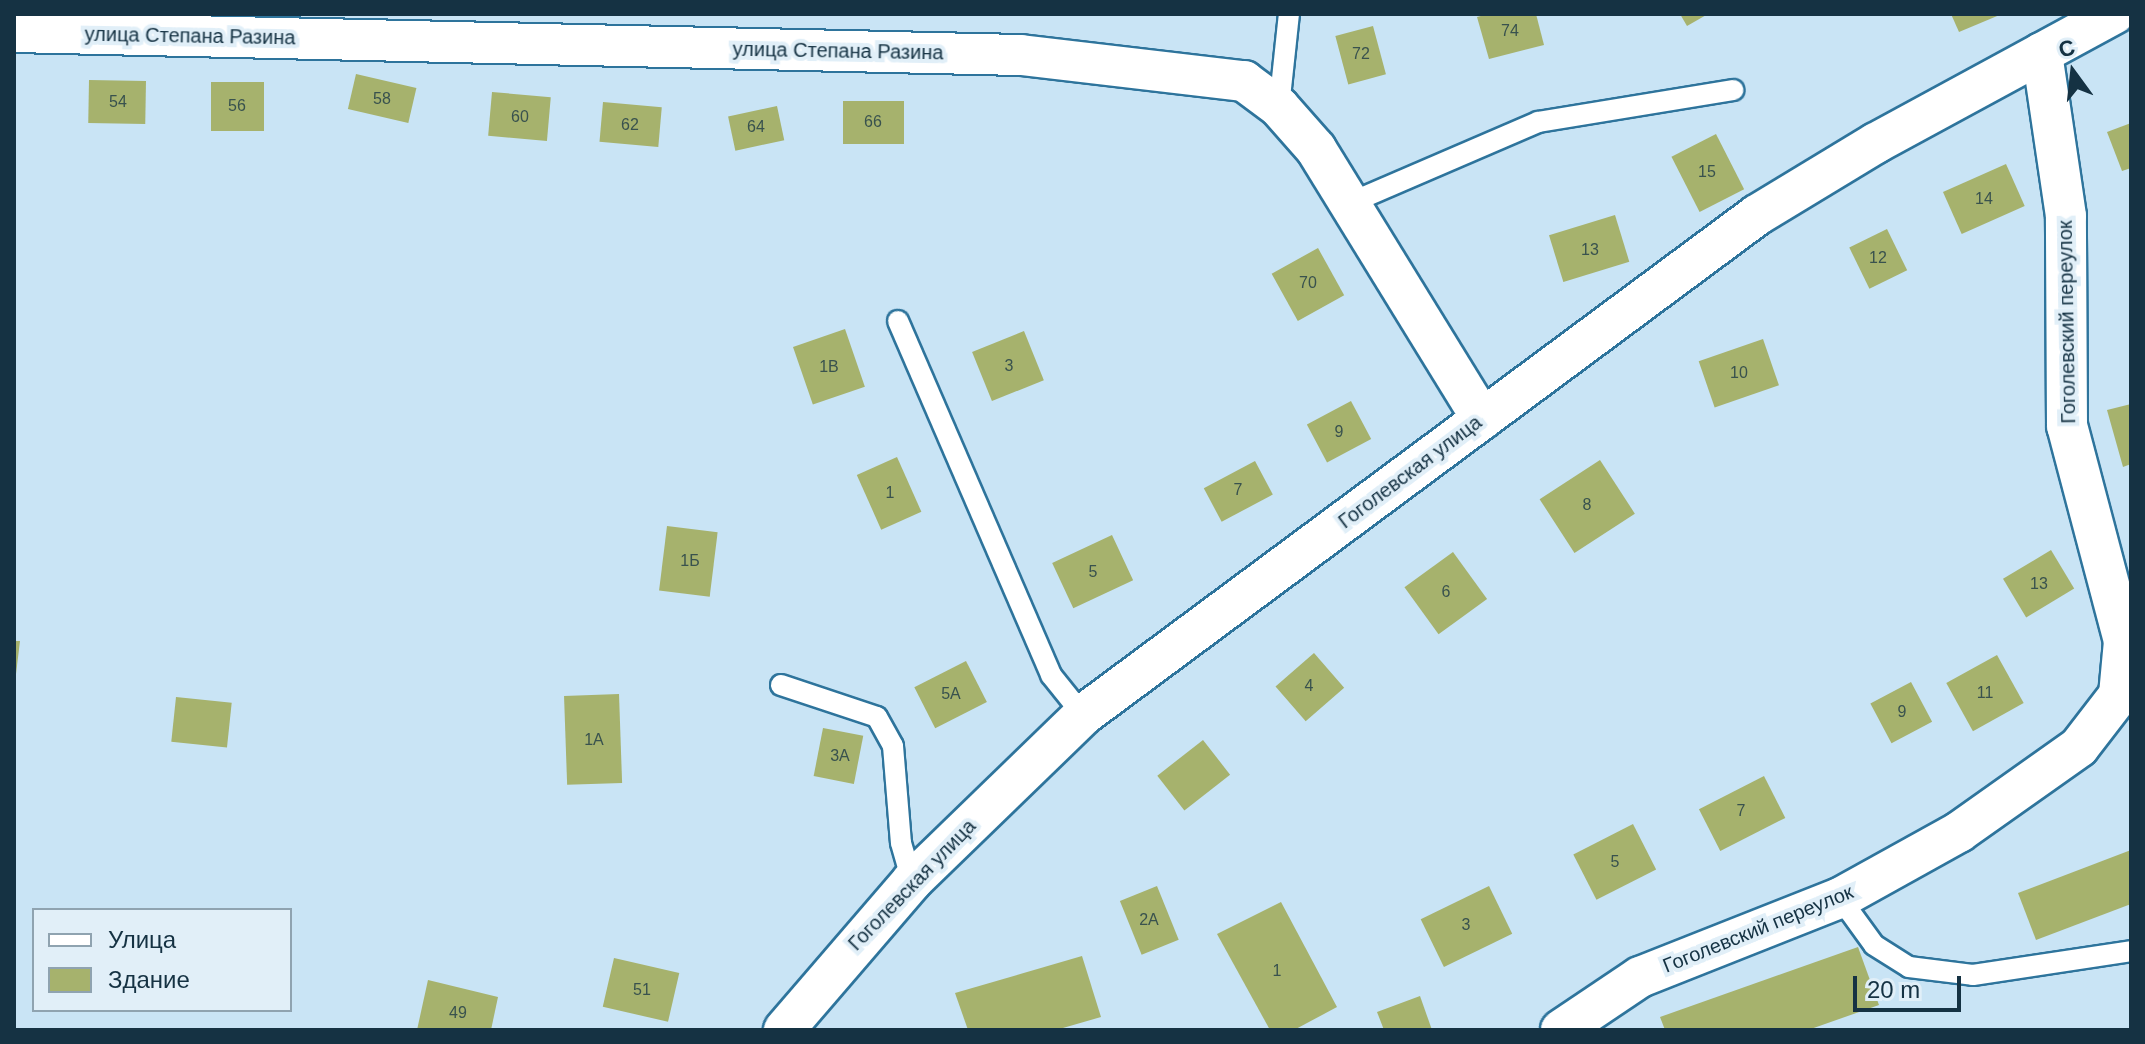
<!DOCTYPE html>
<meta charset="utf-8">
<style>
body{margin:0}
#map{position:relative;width:2145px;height:1044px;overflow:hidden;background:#c9e4f5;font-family:Helvetica,sans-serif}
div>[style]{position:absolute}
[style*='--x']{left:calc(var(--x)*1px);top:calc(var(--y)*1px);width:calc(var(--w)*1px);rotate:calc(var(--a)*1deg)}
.building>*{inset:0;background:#a6b26d;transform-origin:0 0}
.roads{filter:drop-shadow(2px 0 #2e749c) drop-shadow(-2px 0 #2e749c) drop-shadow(0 2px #2e749c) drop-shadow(0 -2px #2e749c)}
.lane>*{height:20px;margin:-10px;padding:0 10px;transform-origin:10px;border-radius:10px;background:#fff}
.street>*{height:40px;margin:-20px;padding:0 20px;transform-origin:20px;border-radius:20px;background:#fff}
span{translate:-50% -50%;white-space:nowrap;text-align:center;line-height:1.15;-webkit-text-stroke:8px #e1eff8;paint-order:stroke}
.number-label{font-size:16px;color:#39524e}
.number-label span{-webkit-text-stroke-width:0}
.street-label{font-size:20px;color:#153243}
.frame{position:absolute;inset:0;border:16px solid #153243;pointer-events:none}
.legend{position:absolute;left:32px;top:908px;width:260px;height:104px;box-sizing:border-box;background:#e1eff8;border:2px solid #8fa3b0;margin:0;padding:10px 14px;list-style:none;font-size:24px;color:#153243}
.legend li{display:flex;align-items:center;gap:16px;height:40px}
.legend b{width:40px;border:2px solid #8fa3b0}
.north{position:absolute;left:2033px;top:32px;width:80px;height:80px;-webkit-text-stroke:6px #e1eff8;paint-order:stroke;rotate:345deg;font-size:22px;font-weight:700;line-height:32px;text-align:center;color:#153243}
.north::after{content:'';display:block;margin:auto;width:28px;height:36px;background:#153243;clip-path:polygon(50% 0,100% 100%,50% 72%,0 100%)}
.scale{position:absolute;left:1853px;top:976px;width:108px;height:36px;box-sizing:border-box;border:4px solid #153243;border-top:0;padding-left:10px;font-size:24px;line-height:28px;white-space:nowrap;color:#153243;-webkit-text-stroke:6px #e1eff8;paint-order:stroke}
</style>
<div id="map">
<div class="building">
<div style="clip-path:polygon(1488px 14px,1536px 14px,1544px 45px,1489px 59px,1477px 17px)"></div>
<div style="clip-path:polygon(1680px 14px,1708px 14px,1687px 26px)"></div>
<div style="clip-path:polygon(1951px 14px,2002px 14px,1959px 32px)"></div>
<div style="left:1373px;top:26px;width:50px;height:39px;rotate:75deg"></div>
<div style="left:356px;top:74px;width:62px;height:36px;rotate:13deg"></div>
<div style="left:89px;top:80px;width:57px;height:43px;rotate:1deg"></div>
<div style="left:211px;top:82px;width:53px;height:49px"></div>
<div style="left:492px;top:92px;width:59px;height:44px;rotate:5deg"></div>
<div style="left:843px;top:101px;width:61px;height:43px"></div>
<div style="left:603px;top:102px;width:59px;height:40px;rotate:5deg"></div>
<div style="left:777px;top:106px;width:35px;height:50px;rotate:78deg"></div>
<div style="clip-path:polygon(2131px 123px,2131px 168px,2122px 171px,2107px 132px)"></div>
<div style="left:1716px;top:134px;width:62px;height:50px;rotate:63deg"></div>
<div style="left:2006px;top:164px;width:46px;height:69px;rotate:66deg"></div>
<div style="left:1615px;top:215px;width:49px;height:69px;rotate:73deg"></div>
<div style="left:1887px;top:229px;width:46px;height:42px;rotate:64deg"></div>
<div style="left:1318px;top:248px;width:54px;height:53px;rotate:61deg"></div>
<div style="left:845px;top:329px;width:61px;height:55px;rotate:71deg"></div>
<div style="left:1024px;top:331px;width:53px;height:56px;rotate:68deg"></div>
<div style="left:1763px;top:339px;width:49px;height:68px;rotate:71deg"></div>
<div style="left:1351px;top:401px;width:43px;height:50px;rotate:62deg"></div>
<div style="clip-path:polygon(2131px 404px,2131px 464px,2123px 467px,2107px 410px)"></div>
<div style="left:897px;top:457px;width:60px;height:44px;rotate:66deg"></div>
<div style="left:1600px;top:460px;width:64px;height:72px;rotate:57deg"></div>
<div style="left:1255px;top:461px;width:38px;height:58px;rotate:62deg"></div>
<div style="left:667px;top:526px;width:51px;height:65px;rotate:7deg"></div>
<div style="left:1112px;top:535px;width:50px;height:66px;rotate:65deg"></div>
<div style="left:2051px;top:550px;width:45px;height:56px;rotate:59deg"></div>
<div style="left:1453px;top:552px;width:58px;height:60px;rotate:54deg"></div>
<div style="clip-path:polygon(14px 641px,20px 641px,16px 674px,14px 674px)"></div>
<div style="left:1314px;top:653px;width:46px;height:51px;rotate:49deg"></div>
<div style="left:1997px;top:655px;width:55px;height:58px;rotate:61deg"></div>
<div style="left:966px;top:661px;width:46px;height:58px;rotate:63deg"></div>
<div style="left:1911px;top:682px;width:45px;height:46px;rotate:62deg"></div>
<div style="left:619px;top:694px;width:89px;height:55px;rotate:88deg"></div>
<div style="left:176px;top:697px;width:56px;height:45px;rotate:6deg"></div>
<div style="left:823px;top:728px;width:41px;height:49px;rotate:11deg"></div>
<div style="left:1203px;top:740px;width:44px;height:58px;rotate:52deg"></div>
<div style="left:1764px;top:776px;width:47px;height:73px;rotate:63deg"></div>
<div style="left:1633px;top:824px;width:51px;height:67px;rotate:63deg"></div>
<div style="clip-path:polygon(2131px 850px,2131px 904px,2036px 940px,2018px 893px)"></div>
<div style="left:1157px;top:886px;width:58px;height:40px;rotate:68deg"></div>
<div style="left:1489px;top:886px;width:53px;height:76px;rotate:64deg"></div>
<div style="clip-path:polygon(1281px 902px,1337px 1007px,1294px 1030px,1270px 1030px,1217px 934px)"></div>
<div style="clip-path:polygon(1858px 947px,1879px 1005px,1808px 1030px,1665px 1030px,1660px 1017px)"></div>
<div style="clip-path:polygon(1082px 956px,1101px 1017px,1056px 1030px,968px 1030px,955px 993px)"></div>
<div style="left:614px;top:958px;width:67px;height:50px;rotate:13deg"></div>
<div style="clip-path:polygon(428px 980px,498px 997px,491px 1030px,417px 1030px)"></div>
<div style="clip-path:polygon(1420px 996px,1432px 1030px,1384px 1030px,1377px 1012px)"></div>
</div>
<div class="roads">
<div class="lane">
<div style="--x:1279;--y:107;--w:94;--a:-83.9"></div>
<div style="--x:1350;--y:203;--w:205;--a:-23.3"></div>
<div style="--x:1538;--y:122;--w:198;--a:-9.3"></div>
<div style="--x:898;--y:321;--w:386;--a:66.6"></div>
<div style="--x:1051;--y:675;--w:51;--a:51.3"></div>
<div style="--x:781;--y:685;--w:101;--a:18.4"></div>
<div style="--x:877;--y:717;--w:33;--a:61"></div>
<div style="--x:893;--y:746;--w:97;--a:85.3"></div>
<div style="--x:901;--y:843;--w:40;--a:74"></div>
<div style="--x:1840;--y:898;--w:58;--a:54.1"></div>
<div style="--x:1874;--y:945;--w:41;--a:32.2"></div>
<div style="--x:1909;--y:967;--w:64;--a:7.1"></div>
<div style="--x:1973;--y:975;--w:160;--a:-8.6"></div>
</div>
<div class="street">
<div style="--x:14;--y:32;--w:1007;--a:1.31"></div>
<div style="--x:1021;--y:55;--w:225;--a:6.7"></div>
<div style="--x:1244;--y:81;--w:44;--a:36.6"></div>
<div style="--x:1279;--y:107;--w:56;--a:48.6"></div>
<div style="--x:1316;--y:149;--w:317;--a:58.4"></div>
<div style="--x:784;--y:1030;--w:196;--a:-49.3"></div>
<div style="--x:912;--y:881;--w:238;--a:-44.1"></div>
<div style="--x:1083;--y:715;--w:839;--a:-36.57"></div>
<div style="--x:1757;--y:215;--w:139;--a:-31.2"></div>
<div style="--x:1876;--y:143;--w:271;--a:-28.5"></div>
<div style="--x:1561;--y:1030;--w:95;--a:-33.9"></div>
<div style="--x:1640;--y:977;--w:215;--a:-21.6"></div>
<div style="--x:1840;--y:898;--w:136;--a:-29"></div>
<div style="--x:1959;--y:832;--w:147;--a:-35.3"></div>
<div style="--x:2079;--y:747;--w:66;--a:-52.4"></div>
<div style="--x:2119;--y:695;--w:54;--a:-84.7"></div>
<div style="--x:2124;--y:641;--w:222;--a:-104.8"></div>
<div style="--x:2067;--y:426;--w:210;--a:-90.3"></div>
<div style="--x:2066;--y:216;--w:165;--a:-98.4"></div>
</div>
</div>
<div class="number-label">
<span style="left:1510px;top:31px">74</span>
<span style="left:1361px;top:54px">72</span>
<span style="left:382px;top:99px">58</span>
<span style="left:118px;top:102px">54</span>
<span style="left:237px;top:106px">56</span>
<span style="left:520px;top:117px">60</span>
<span style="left:873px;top:122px">66</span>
<span style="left:630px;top:125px">62</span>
<span style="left:756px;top:127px">64</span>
<span style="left:1707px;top:172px">15</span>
<span style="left:1984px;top:199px">14</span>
<span style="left:1590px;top:250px">13</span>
<span style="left:1878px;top:258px">12</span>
<span style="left:1308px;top:283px">70</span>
<span style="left:1009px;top:366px">3</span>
<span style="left:829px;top:367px">1В</span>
<span style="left:1739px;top:373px">10</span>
<span style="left:1339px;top:432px">9</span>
<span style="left:1238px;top:490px">7</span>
<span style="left:890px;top:493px">1</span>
<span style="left:1587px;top:505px">8</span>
<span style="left:690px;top:561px">1Б</span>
<span style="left:1093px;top:572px">5</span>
<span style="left:2039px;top:584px">13</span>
<span style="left:1446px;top:592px">6</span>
<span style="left:1309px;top:686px">4</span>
<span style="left:1985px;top:693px">11</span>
<span style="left:951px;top:694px">5А</span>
<span style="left:1902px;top:712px">9</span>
<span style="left:594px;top:740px">1А</span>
<span style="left:840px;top:756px">3А</span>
<span style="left:1741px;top:811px">7</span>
<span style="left:1615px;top:862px">5</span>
<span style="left:1149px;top:920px">2А</span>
<span style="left:1466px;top:925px">3</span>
<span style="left:1277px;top:971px">1</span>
<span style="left:642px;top:990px">51</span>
<span style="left:458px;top:1013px">49</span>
</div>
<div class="street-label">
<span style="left:190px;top:36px;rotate:1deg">улица Степана Разина</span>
<span style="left:838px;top:51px;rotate:1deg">улица Степана Разина</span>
<span style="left:2067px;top:322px;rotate:-91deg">Гоголевский переулок</span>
<span style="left:1410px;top:472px;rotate:-37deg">Гоголевская улица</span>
<span style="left:912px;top:885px;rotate:-46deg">Гоголевская улица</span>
<span style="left:1758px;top:929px;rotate:-22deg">Гоголевский переулок</span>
</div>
<div class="frame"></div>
<ul class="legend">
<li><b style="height:10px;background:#fff"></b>Улица</li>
<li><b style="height:22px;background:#a6b26d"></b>Здание</li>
</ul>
<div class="north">С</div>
<div class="scale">20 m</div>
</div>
